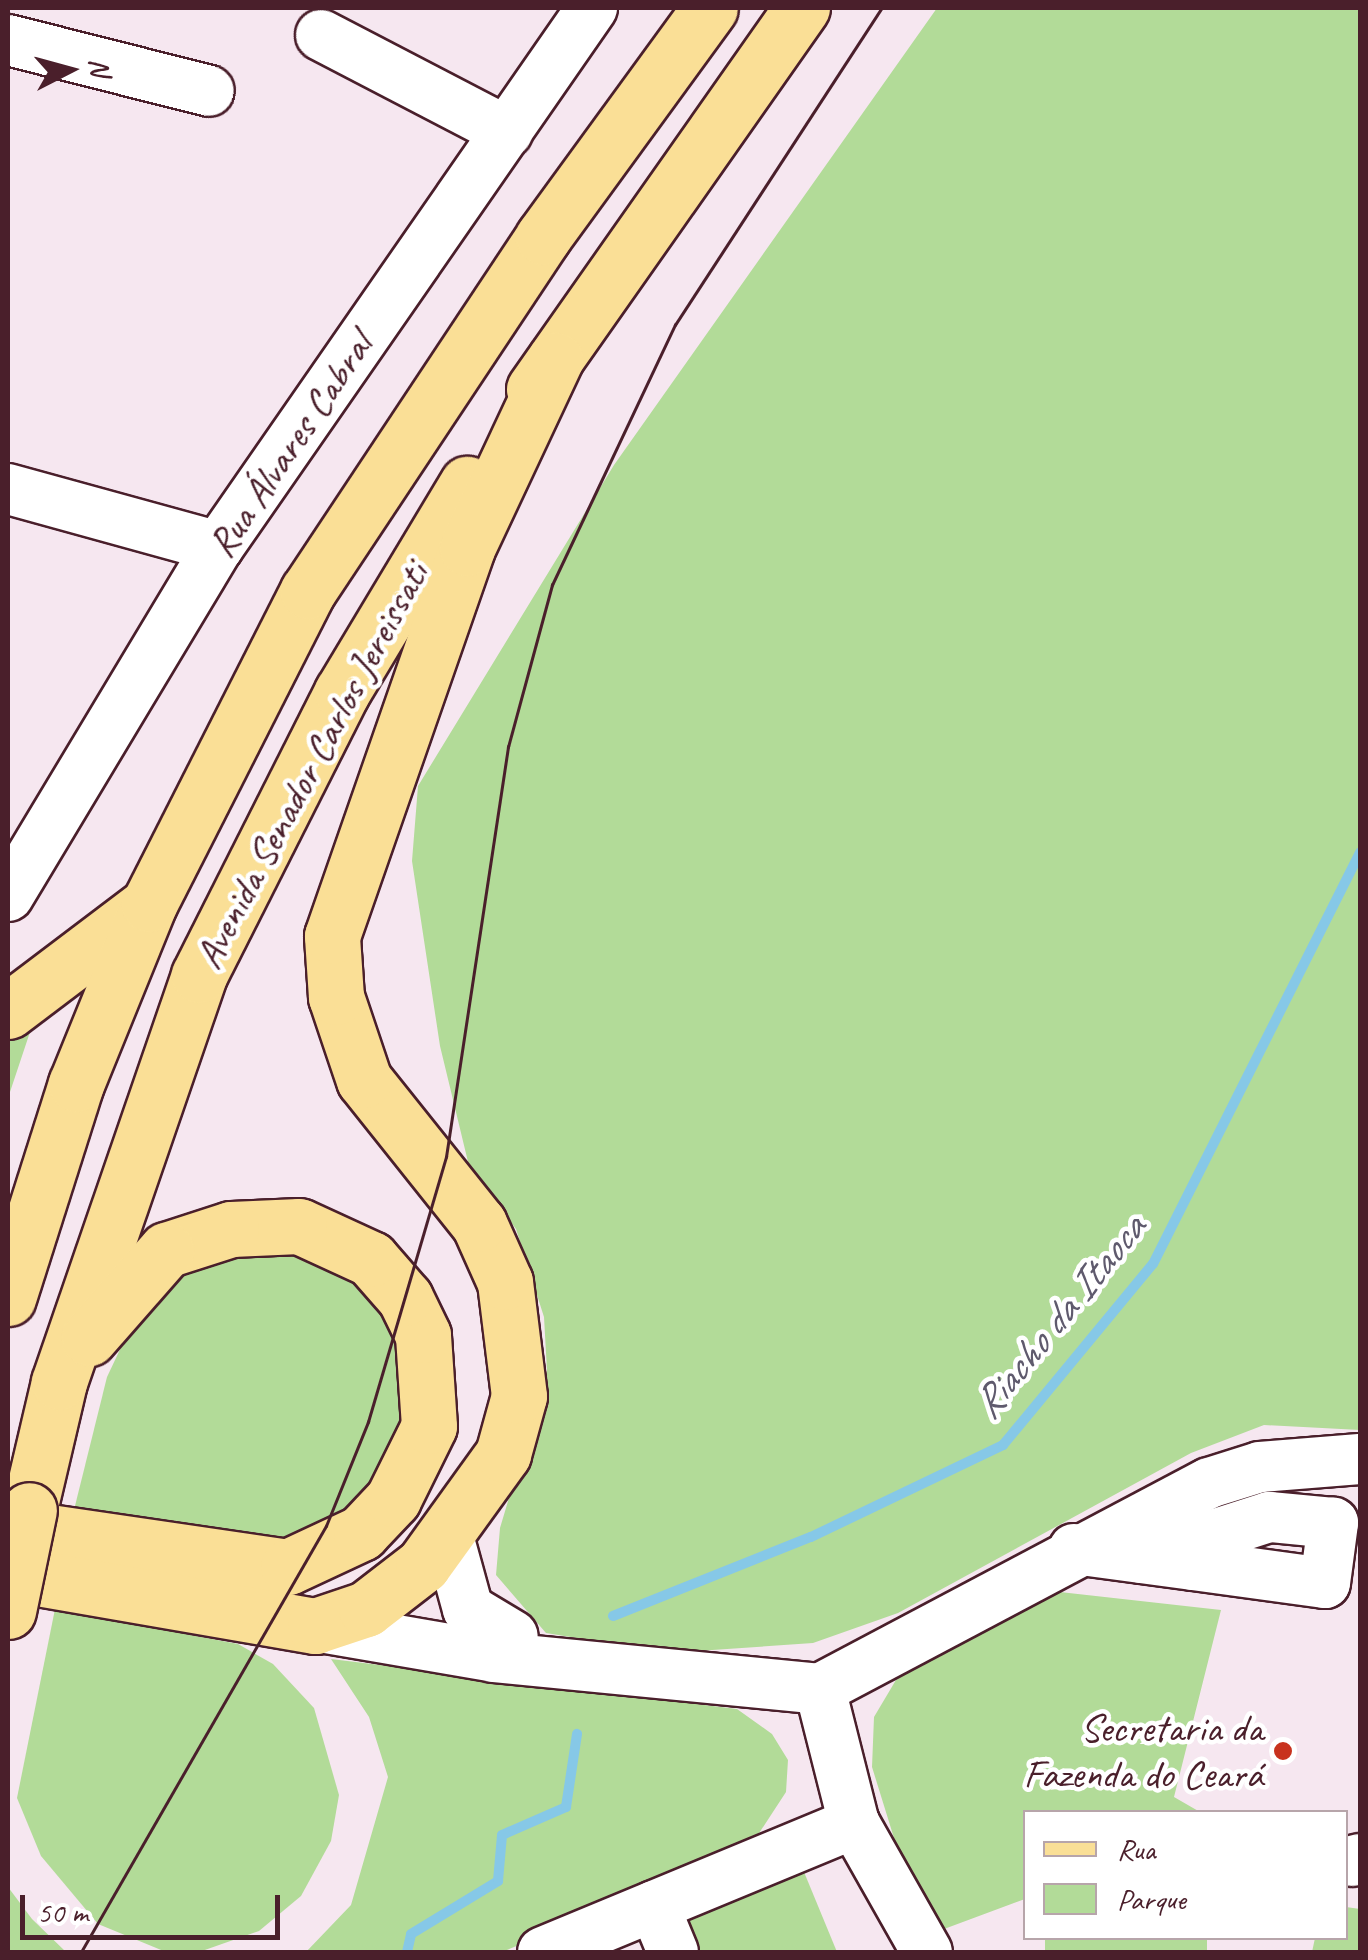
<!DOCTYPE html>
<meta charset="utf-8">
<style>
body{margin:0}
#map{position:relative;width:1368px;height:1960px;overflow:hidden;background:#f6e7f0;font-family:Caveat,sans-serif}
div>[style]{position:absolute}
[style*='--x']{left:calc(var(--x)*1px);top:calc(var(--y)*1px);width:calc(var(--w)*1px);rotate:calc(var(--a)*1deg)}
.green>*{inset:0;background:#b2db98;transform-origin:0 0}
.stream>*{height:10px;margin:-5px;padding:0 5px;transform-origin:5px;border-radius:5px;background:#86c8e7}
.roads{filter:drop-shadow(2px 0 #4a1f2b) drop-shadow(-2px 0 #4a1f2b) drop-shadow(0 2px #4a1f2b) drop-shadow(0 -2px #4a1f2b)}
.minor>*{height:50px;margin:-25px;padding:0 25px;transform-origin:25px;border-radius:25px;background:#fff}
.major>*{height:55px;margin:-27.5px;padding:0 27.5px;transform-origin:27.5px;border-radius:27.5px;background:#fadf96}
.tram>*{height:2.5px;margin:-1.25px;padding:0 1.25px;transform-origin:1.25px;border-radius:1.25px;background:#4a1f2b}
.bridges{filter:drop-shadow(2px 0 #4a1f2b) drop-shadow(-2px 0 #4a1f2b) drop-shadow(0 2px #4a1f2b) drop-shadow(0 -2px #4a1f2b)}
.major-bridge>*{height:55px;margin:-27.5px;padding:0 27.5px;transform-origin:27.5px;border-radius:27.5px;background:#fadf96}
.dots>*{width:28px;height:28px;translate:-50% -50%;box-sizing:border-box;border:5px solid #fff;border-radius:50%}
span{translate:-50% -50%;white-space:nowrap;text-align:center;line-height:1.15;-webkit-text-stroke:9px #fff;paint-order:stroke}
.street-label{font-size:40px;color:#4a1f2b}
.poi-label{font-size:40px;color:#4a1f2b}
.right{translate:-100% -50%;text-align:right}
.water-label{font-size:42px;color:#5f5a6d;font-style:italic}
.frame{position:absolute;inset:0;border:10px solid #4a1f2b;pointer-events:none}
.legend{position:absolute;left:1023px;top:1810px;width:325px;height:130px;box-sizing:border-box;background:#fff;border:2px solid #b7a5aa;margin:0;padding:12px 18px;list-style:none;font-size:30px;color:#4a1f2b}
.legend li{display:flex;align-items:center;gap:20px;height:50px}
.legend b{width:50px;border:2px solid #b7a5aa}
.north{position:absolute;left:20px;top:20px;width:100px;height:100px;-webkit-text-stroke:8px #fff;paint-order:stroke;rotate:84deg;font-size:28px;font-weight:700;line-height:40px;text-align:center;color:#4a1f2b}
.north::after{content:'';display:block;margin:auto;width:35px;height:45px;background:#4a1f2b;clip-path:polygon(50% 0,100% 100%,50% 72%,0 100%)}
.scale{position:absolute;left:20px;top:1895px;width:260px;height:45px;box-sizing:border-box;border:5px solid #4a1f2b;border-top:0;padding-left:12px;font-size:30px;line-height:35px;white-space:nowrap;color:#4a1f2b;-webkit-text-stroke:8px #fff;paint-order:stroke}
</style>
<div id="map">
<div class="green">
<div style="clip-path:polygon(937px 8px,1360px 8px,1360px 1430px,1264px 1425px,1191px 1453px,898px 1613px,813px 1643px,668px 1653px,546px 1633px,496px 1575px,500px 1528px,547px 1371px,544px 1317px,516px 1229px,469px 1166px,440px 1046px,412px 861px,418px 786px,614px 465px)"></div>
<div style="clip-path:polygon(33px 1023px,8px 1098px,8px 1039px)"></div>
<div style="clip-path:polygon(268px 1246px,346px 1266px,403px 1335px,408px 1450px,309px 1546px,72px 1518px,107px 1377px,141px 1305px,182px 1271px)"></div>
<div style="clip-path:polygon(1042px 1590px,1221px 1610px,1174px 1797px,1200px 1812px,1026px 1812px,1025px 1899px,936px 1932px,907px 1880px,872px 1767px,874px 1717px,912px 1653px)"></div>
<div style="clip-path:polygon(55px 1609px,238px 1644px,273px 1664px,314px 1708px,339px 1795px,331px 1841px,301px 1896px,259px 1931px,202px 1951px,166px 1952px,98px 1924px,41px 1856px,17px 1798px)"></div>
<div style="clip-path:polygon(331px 1659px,737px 1709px,772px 1734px,788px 1760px,786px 1792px,748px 1850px,502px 1952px,306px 1952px,351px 1905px,388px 1777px,369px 1717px)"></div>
<div style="clip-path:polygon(804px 1872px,837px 1952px,681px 1952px,684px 1916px)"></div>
<div style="clip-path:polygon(8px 1887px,32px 1919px,66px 1952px,8px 1952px)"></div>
<div style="clip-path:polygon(1346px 1907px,1360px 1909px,1360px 1952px,1312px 1952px,1315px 1938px,1346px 1938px)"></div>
<div style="left:1045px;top:1938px;width:162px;height:15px"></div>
</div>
<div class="stream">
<div style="--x:613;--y:1616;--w:213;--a:-21.8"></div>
<div style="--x:811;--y:1537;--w:213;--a:-25.6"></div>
<div style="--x:1003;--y:1445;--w:235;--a:-50.4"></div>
<div style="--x:1153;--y:1264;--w:461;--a:-63.3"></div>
<div style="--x:407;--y:1952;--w:18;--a:-77"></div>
<div style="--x:411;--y:1934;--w:102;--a:-31.3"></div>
<div style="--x:498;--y:1881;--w:46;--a:-85"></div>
<div style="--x:502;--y:1835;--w:70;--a:-23.6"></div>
<div style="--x:566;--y:1807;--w:74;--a:-81.4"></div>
</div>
<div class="roads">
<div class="minor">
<div style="--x:321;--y:35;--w:210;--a:27.5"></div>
<div style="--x:8;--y:40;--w:207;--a:14.2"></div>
<div style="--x:8;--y:489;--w:218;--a:15.4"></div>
<div style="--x:8;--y:896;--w:407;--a:-59"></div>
<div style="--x:218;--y:547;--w:656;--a:-55.24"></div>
<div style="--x:448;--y:1536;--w:76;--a:74.7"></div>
<div style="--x:468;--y:1609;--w:52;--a:31"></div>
<div style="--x:1074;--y:1549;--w:120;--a:7.7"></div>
<div style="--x:1193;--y:1565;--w:133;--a:7.8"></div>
<div style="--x:1325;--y:1583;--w:61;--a:-82.4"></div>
<div style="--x:1333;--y:1523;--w:64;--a:-174.6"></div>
<div style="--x:1269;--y:1517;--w:134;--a:162.2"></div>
<div style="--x:315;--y:1626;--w:182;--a:9.8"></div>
<div style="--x:494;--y:1657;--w:328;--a:5.6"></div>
<div style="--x:820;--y:1689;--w:440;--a:-27.9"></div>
<div style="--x:1209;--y:1483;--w:53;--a:-17.4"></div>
<div style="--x:1260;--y:1467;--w:100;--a:-4.6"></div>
<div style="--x:820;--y:1689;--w:138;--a:75.8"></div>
<div style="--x:854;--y:1823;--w:148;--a:60.5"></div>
<div style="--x:1352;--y:1861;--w:8;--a:-14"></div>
<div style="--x:654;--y:1906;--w:50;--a:67.6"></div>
<div style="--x:543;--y:1952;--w:337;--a:-22.5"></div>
</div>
<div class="major">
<div style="--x:534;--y:389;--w:466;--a:-54.9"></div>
<div style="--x:8;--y:1011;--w:174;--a:-37.1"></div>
<div style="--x:8;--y:1298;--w:225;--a:-72.4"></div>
<div style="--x:76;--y:1084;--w:194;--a:-67.9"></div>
<div style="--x:149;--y:904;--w:351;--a:-63.1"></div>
<div style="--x:308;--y:591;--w:425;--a:-56.4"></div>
<div style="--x:543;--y:237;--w:283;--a:-53.9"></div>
<div style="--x:29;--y:1510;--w:131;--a:-76.8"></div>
<div style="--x:59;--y:1382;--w:430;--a:-71"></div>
<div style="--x:199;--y:975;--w:317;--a:-63.2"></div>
<div style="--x:342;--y:692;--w:243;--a:-59"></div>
<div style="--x:8;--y:1526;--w:283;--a:8.3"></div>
<div style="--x:288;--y:1567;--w:81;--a:-25"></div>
<div style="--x:361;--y:1533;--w:47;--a:-46.7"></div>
<div style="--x:393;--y:1499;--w:81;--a:-63.7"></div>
<div style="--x:429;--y:1426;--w:91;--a:-93.8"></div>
<div style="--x:423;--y:1335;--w:41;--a:-115.9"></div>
<div style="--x:405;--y:1298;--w:52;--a:-131.1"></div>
<div style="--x:371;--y:1259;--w:79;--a:-155.4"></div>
<div style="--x:299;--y:1226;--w:68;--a:177.5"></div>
<div style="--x:231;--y:1229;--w:68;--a:162.1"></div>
<div style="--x:166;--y:1250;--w:117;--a:131.2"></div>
<div style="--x:8;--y:1573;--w:312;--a:9.8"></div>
<div style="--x:315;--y:1626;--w:54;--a:-18.4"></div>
<div style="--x:366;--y:1609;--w:72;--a:-37.7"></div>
<div style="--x:423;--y:1565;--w:137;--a:-54.2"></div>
<div style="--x:503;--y:1454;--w:60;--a:-74.6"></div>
<div style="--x:519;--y:1396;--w:115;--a:-97"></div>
<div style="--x:505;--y:1282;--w:64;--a:-114.1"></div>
<div style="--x:479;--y:1224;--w:184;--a:-128.6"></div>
<div style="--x:364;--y:1080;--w:88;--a:-108.6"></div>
<div style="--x:336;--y:997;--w:61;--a:-93.8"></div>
<div style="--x:332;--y:936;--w:411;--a:-70.8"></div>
<div style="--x:467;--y:548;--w:208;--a:-64.9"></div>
</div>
</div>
<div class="tram">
<div style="--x:81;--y:1952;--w:491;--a:-60.1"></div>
<div style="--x:326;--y:1526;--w:112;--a:-68"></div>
<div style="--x:368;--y:1422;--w:276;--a:-73.6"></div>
<div style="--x:446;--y:1157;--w:415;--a:-81.4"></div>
<div style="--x:508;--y:747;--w:168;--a:-74.8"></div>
<div style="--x:552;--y:585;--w:288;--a:-64.7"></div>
<div style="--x:675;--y:325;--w:379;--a:-56.9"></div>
</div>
<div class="bridges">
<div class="major-bridge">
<div style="--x:8;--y:1611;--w:103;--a:-78.3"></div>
</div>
</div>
<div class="dots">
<div style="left:1283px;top:1751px;background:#c8321e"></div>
</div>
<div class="street-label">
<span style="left:290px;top:445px;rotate:-56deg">Rua Álvares Cabral</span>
<span style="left:311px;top:765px;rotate:-62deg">Avenida Senador Carlos Jereissati</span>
</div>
<div class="poi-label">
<span class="right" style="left:1263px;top:1751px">Secretaria da<br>Fazenda do Ceará</span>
</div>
<div class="water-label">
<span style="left:1059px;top:1317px;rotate:-51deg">Riacho da Itaoca</span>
</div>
<div class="frame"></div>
<ul class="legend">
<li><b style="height:12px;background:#fadf96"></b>Rua</li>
<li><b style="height:28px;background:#b2db98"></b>Parque</li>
</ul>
<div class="north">N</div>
<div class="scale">50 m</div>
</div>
